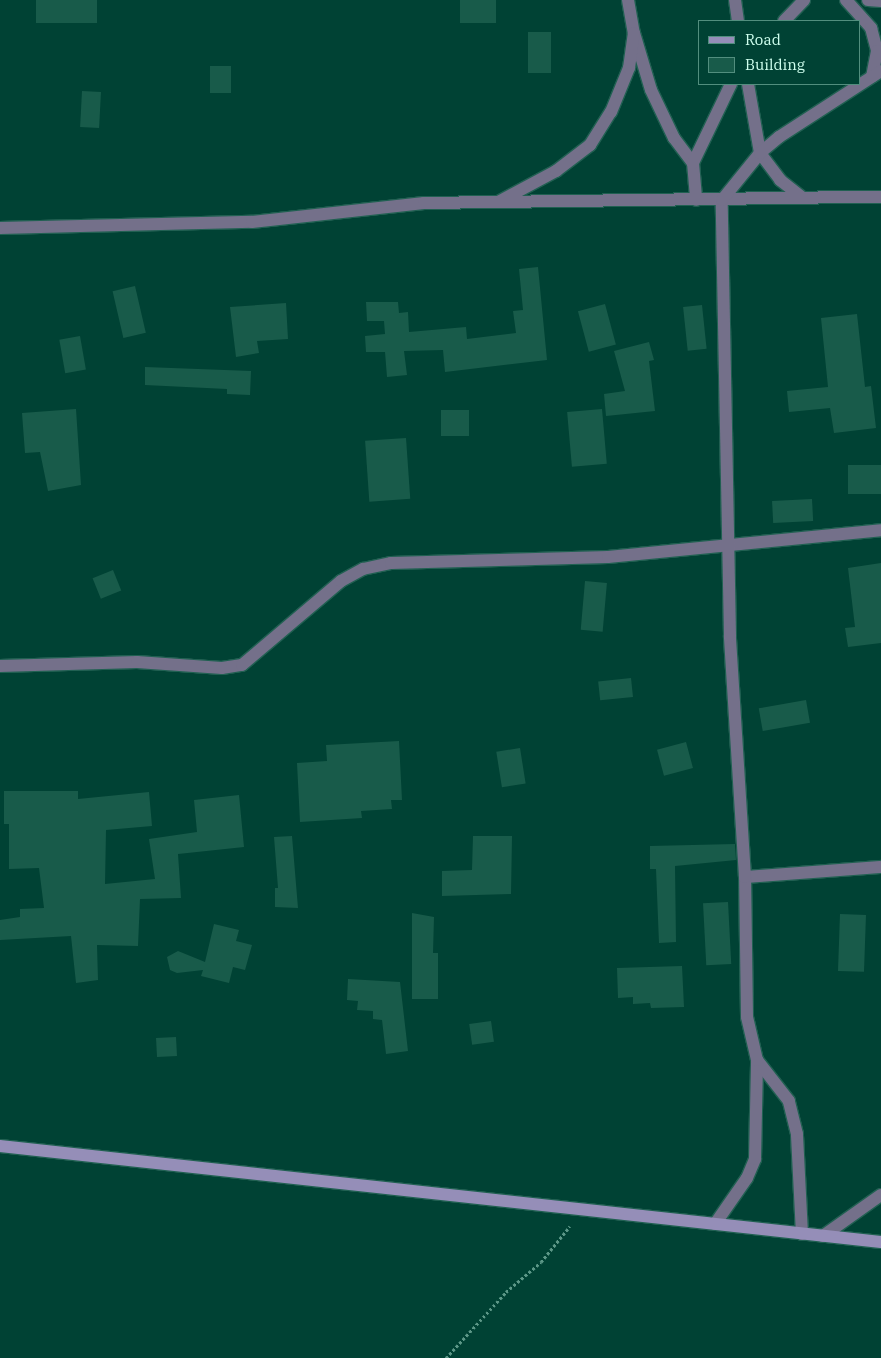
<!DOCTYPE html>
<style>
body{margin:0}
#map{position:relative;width:881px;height:1358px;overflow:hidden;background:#004234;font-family:"IBM Plex Serif",serif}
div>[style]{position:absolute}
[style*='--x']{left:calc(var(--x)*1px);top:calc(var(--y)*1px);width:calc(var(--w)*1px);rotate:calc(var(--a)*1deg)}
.building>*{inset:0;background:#185b4a;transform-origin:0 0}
.path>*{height:3px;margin-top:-1.5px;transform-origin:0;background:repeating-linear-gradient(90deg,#5c9787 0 2.5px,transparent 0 5px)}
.roads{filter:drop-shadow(1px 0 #216052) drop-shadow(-1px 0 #216052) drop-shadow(0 1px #216052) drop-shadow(0 -1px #216052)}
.street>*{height:12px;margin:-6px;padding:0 6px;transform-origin:6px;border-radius:6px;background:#74708a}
.secondary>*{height:12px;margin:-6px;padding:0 6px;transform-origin:6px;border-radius:6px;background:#958eb8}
span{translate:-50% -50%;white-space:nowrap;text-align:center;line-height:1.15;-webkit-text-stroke:4px #004234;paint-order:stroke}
.legend{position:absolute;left:698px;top:20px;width:162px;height:65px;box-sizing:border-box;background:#004234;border:1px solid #528e7e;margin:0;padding:6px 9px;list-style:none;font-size:15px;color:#ceffee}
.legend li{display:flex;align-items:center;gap:10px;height:25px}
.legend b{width:25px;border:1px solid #528e7e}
</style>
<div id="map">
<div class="building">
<div style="left:36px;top:0;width:61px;height:23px"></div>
<div style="left:460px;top:0;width:36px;height:23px"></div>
<div style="left:551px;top:32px;width:41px;height:23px;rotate:90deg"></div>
<div style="left:210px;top:66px;width:21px;height:27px"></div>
<div style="left:82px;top:91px;width:19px;height:36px;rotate:3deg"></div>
<div style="clip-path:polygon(538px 267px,547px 360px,445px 372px,443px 350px,404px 351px,407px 375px,387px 377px,385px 352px,366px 352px,365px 336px,385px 334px,384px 321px,367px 321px,366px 302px,398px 302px,399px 313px,408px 312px,409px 332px,466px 327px,467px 339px,516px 333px,513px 311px,523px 310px,519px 269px)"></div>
<div style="left:135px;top:286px;width:48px;height:23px;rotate:77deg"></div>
<div style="clip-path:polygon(286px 303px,288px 339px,257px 341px,259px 353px,236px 357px,230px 307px)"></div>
<div style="left:605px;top:304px;width:42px;height:28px;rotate:75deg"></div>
<div style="left:702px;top:305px;width:44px;height:19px;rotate:84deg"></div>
<div style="clip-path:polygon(857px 314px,865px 387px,871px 386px,876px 428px,834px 433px,830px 408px,789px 412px,787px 391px,828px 387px,821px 318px)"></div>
<div style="left:80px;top:336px;width:34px;height:21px;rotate:80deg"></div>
<div style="clip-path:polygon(649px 342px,654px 360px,649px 361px,655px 411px,606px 416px,604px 394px,625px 391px,614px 351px)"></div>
<div style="clip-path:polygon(145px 367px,251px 371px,250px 395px,227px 394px,227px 389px,145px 385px)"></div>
<div style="clip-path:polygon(76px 409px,81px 485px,48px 491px,40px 452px,25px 453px,22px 413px)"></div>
<div style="left:602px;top:409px;width:55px;height:35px;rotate:85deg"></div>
<div style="left:441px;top:410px;width:28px;height:26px"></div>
<div style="left:406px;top:438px;width:61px;height:41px;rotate:86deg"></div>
<div style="left:881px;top:465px;width:29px;height:33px;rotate:90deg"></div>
<div style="left:812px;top:499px;width:22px;height:40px;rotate:87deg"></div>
<div style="clip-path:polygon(881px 563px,881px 643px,848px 647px,845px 628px,855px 627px,848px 568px)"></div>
<div style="left:113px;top:570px;width:22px;height:22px;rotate:68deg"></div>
<div style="left:585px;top:581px;width:22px;height:49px;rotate:5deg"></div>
<div style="left:631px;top:678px;width:19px;height:33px;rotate:84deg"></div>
<div style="left:806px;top:700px;width:23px;height:48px;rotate:80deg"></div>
<div style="clip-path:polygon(399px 741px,402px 800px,391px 800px,392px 809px,361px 811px,362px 818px,300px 822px,297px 763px,327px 761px,326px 745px)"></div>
<div style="left:686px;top:742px;width:27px;height:30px;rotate:75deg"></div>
<div style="left:520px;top:748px;width:36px;height:24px;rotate:81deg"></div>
<div style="clip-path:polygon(4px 791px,78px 791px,78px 799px,149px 792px,152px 826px,106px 830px,105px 884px,155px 879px,149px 839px,197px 832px,194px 800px,239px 795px,244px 847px,178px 854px,181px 898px,140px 899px,138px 946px,97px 945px,98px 980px,76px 983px,71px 936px,0 940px,0 920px,20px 917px,20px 909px,44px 908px,39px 868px,9px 869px,9px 824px,4px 824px)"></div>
<div style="clip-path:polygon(292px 836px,298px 908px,275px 907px,275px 888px,278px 888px,274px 837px)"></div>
<div style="clip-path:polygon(473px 836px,512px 836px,511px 894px,442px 896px,442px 871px,472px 870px)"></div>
<div style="clip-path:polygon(735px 844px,736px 860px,675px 866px,676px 942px,659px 943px,656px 869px,650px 869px,650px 846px)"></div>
<div style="left:728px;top:902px;width:62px;height:25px;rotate:87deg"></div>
<div style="clip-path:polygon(412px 913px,434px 917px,433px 953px,438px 953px,438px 999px,412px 999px)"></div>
<div style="left:840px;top:914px;width:26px;height:57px;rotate:2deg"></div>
<div style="clip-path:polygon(214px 924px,239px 930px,236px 941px,252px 945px,245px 970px,233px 967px,229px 983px,201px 976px,203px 970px,177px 973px,170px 970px,167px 957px,178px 951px,205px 962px)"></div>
<div style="clip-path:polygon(682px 966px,684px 1007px,651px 1008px,650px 1003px,633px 1004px,633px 997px,618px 998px,617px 968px)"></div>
<div style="clip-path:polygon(348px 979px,400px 982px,408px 1051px,386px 1054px,382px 1020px,373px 1019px,373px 1011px,357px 1010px,358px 1001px,347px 1000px)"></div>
<div style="left:491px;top:1021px;width:21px;height:22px;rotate:82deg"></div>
<div style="left:176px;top:1037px;width:19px;height:20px;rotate:87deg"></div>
</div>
<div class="path">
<div style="--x:446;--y:1358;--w:89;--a:-47.7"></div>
<div style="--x:506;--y:1292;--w:46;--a:-40.6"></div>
<div style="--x:541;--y:1262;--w:46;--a:-51.1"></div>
</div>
<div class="roads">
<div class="street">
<div style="--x:628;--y:0;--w:34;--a:80"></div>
<div style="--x:634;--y:33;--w:59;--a:73.4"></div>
<div style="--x:651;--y:90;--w:53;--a:64.4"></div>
<div style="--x:674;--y:138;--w:31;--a:53"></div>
<div style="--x:693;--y:163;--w:37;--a:85"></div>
<div style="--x:735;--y:0;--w:21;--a:82"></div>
<div style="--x:846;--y:0;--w:38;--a:48"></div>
<div style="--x:871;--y:28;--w:24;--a:75"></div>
<div style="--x:877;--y:51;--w:26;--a:101"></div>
<div style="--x:868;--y:0;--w:13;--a:4"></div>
<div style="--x:784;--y:21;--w:29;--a:-46"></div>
<div style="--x:748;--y:84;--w:70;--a:80.1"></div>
<div style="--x:760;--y:153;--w:34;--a:53"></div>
<div style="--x:780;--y:180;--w:29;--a:38"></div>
<div style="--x:693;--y:163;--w:88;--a:-64.3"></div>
<div style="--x:500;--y:201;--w:64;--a:-28.2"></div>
<div style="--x:556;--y:171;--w:43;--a:-37.4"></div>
<div style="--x:590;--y:145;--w:39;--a:-58"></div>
<div style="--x:611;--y:112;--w:48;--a:-67.8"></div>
<div style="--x:629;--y:68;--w:35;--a:-82"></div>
<div style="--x:0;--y:228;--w:252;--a:-1.4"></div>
<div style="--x:252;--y:222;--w:173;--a:-6.3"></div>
<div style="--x:424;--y:203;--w:457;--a:-0.8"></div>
<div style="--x:0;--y:666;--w:137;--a:-1.7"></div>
<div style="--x:137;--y:662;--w:85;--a:4"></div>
<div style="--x:222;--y:668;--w:20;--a:-9"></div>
<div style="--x:242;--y:665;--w:130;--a:-40.3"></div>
<div style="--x:341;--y:581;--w:25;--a:-29"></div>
<div style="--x:363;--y:569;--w:29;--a:-12"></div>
<div style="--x:391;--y:563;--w:217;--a:-1.6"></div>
<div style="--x:608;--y:557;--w:274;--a:-5.6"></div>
<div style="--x:745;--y:877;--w:136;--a:-4.2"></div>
<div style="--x:715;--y:1224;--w:56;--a:-55.2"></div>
<div style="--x:747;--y:1178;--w:21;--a:-67"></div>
<div style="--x:755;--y:1159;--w:99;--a:-88.8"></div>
<div style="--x:802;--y:1234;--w:100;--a:-92.9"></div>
<div style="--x:797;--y:1134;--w:34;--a:-104"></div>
<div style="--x:789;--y:1101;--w:52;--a:-128"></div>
<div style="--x:757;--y:1060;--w:44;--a:-103.1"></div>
<div style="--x:747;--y:1017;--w:140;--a:-90.8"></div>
<div style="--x:745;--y:877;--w:241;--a:-93.6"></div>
<div style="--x:730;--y:636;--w:436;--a:-91.1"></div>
<div style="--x:722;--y:200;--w:60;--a:-51"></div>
<div style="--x:760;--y:153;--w:25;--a:-40"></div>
<div style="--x:779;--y:137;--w:121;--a:-32.9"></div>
<div style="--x:823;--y:1236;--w:71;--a:-35.3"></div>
</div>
<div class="secondary">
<div style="--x:0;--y:1146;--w:886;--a:6.22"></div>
</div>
</div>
<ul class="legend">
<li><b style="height:6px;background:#958eb8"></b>Road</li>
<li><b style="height:14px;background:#185b4a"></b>Building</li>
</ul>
</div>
